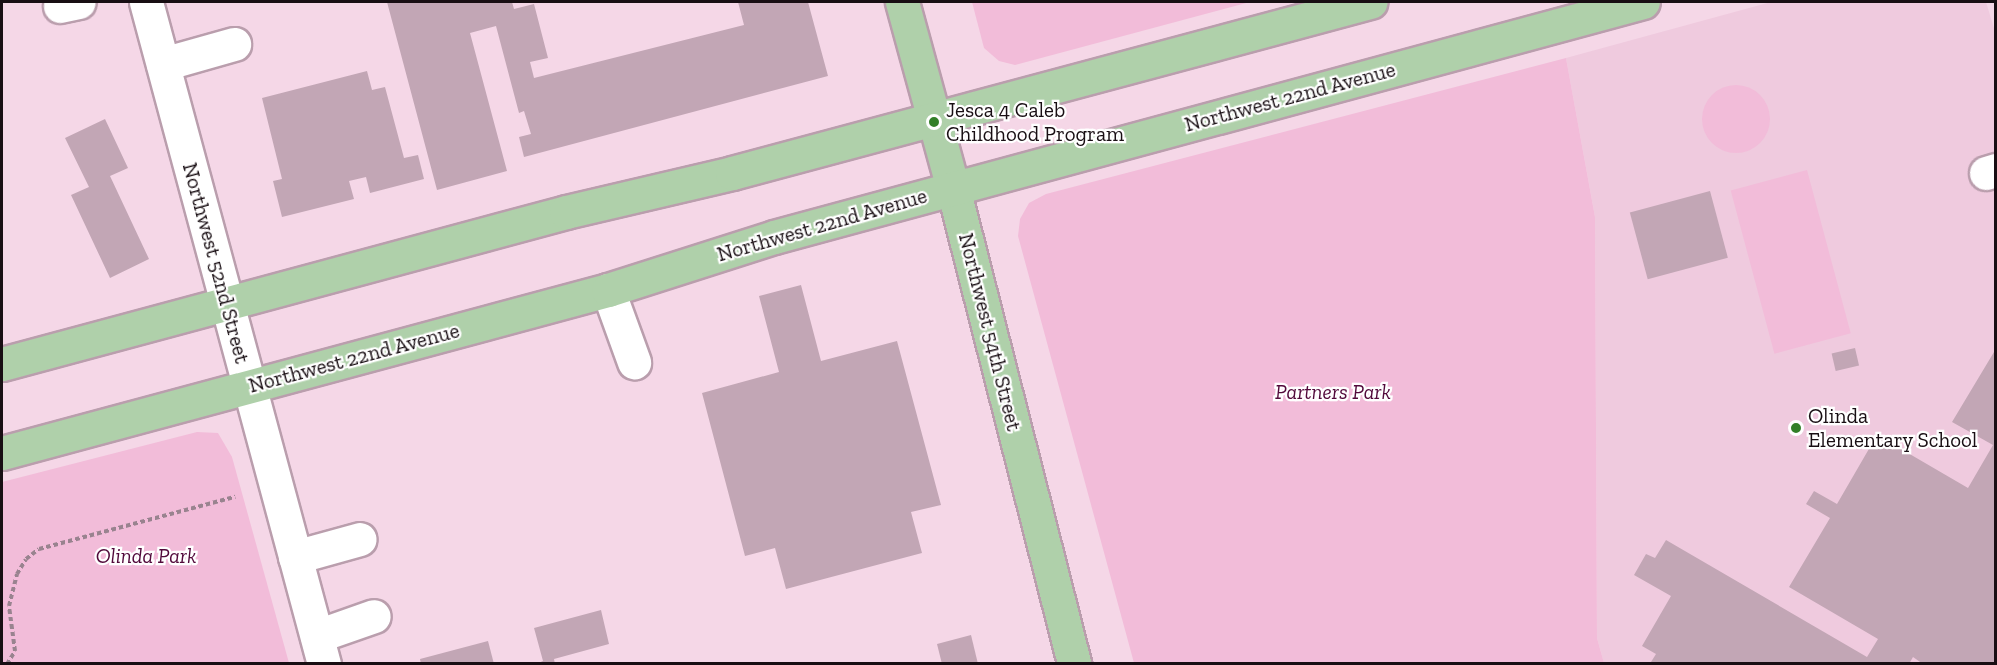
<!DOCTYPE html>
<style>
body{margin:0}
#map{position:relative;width:1997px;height:665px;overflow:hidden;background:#f5d7e7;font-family:"Zilla Slab",serif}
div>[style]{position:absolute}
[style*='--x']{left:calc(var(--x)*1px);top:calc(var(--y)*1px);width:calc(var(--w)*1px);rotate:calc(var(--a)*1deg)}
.built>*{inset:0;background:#efcade}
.green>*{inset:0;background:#f2bcd9;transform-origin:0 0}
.round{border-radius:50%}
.building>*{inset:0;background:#c2a6b5;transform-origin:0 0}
.path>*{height:4px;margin-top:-2px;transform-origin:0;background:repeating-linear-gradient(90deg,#99838f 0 4.5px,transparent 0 7.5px)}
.roads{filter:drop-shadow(2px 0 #ba9ead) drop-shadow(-2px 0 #ba9ead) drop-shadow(0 2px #ba9ead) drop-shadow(0 -2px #ba9ead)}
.minor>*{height:33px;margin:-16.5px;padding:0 16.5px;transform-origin:16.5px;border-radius:16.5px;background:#fff}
.major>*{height:33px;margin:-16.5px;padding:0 16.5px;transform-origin:16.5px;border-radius:16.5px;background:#afd0aa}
.dots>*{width:16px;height:16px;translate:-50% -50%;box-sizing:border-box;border:3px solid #fff;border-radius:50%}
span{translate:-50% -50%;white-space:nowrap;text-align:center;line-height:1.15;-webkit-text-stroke:4.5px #fff;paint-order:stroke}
.street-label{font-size:21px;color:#180e13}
.poi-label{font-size:21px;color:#180e13}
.left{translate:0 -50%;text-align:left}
.park-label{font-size:21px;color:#52093b;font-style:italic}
.frame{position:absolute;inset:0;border:3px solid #180e13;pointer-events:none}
</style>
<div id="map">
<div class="built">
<div style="clip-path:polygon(1771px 2px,1986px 2px,1996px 35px,1995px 663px,1604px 663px,1597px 638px,1595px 217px,1566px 58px)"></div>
</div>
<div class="green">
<div style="clip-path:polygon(972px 2px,1250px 2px,1015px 65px,999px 61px,984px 48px)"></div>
<div style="clip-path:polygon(1566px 58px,1595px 217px,1597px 638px,1604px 663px,1134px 663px,1018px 236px,1020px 219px,1029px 203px,1046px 194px)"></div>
<div class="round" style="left:1702px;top:85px;width:68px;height:68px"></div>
<div style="left:1807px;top:170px;width:169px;height:79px;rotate:75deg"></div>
<div style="clip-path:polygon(197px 432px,218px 433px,232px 457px,289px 663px,2px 663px,2px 482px)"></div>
</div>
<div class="building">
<div style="clip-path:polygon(387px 2px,512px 2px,514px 9px,534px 4px,548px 58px,530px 62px,534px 78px,744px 25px,738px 2px,808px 2px,828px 76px,524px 157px,519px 137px,531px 134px,524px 111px,519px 113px,496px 26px,470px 33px,507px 171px,437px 190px)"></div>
<div style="clip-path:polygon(367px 71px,372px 90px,385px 87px,404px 158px,418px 155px,424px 179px,370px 193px,366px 177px,349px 181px,354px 199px,282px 217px,273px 181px,282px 179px,262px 98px)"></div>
<div style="clip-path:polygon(105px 119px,128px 168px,110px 176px,149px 259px,110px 278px,71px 195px,89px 187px,65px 138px)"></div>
<div style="left:1710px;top:191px;width:69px;height:83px;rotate:75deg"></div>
<div style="clip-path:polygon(801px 285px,821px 361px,897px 341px,941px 505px,911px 512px,922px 553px,786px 589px,775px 548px,745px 556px,702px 393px,779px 372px,759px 296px)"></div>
<div style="left:1855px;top:348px;width:18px;height:24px;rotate:77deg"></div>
<div style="clip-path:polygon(1994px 352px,1996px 664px,1923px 664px,1913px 657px,1909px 664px,1651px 662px,1656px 654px,1642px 646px,1671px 596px,1634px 575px,1646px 554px,1655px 558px,1666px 540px,1867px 657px,1878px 639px,1789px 587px,1830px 518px,1806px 504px,1814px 491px,1837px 504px,1877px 435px,1968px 488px,1993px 445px,1952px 422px)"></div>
<div style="clip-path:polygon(601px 610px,609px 644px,554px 659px,555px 664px,536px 664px,543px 661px,534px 628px)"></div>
<div style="clip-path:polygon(971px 635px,978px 664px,942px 664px,937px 644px)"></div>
<div style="clip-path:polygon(488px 641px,494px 664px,421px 664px,420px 659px)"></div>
</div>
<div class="path">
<div style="--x:7;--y:664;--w:15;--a:-58"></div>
<div style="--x:15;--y:651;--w:45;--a:-97.6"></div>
<div style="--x:9;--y:606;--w:33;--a:-76"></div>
<div style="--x:17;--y:574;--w:17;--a:-59"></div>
<div style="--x:26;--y:559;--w:16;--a:-38"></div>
<div style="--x:39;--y:549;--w:203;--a:-14.9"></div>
</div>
<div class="roads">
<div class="minor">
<div style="--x:146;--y:2;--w:686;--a:74.95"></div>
<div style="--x:60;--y:6;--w:19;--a:-12"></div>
<div style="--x:163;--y:64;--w:74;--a:-15.7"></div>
<div style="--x:1986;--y:173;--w:10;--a:-17"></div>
<div style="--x:608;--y:290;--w:77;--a:70.1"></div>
<div style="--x:295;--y:557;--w:67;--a:-15.5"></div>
<div style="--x:317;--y:636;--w:60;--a:-19.3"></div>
</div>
<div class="major">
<div style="--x:902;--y:2;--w:193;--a:74.7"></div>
<div style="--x:953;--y:188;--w:491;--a:75.7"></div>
<div style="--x:2;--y:364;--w:584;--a:-15.08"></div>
<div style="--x:566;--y:212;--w:171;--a:-13.2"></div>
<div style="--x:732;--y:173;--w:661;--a:-15"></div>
<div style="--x:2;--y:453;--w:628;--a:-15.05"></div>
<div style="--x:608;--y:290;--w:174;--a:-17.7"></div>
<div style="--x:774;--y:237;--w:900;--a:-15.13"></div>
</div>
</div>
<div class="dots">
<div style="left:934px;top:122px;background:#327f28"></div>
<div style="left:1796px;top:428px;background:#327f28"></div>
</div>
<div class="street-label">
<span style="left:1290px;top:97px;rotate:-15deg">Northwest 22nd Avenue</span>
<span style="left:822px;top:225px;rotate:-16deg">Northwest 22nd Avenue</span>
<span style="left:216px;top:263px;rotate:75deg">Northwest 52nd Street</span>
<span style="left:990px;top:332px;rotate:76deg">Northwest 54th Street</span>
<span style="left:354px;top:358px;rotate:-15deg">Northwest 22nd Avenue</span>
</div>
<div class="poi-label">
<span class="left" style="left:946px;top:122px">Jesca 4 Caleb<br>Childhood Program</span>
<span class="left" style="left:1808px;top:428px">Olinda<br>Elementary School</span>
</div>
<div class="park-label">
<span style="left:1333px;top:392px">Partners Park</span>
<span style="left:146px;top:556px">Olinda Park</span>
</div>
<div class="frame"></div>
</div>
